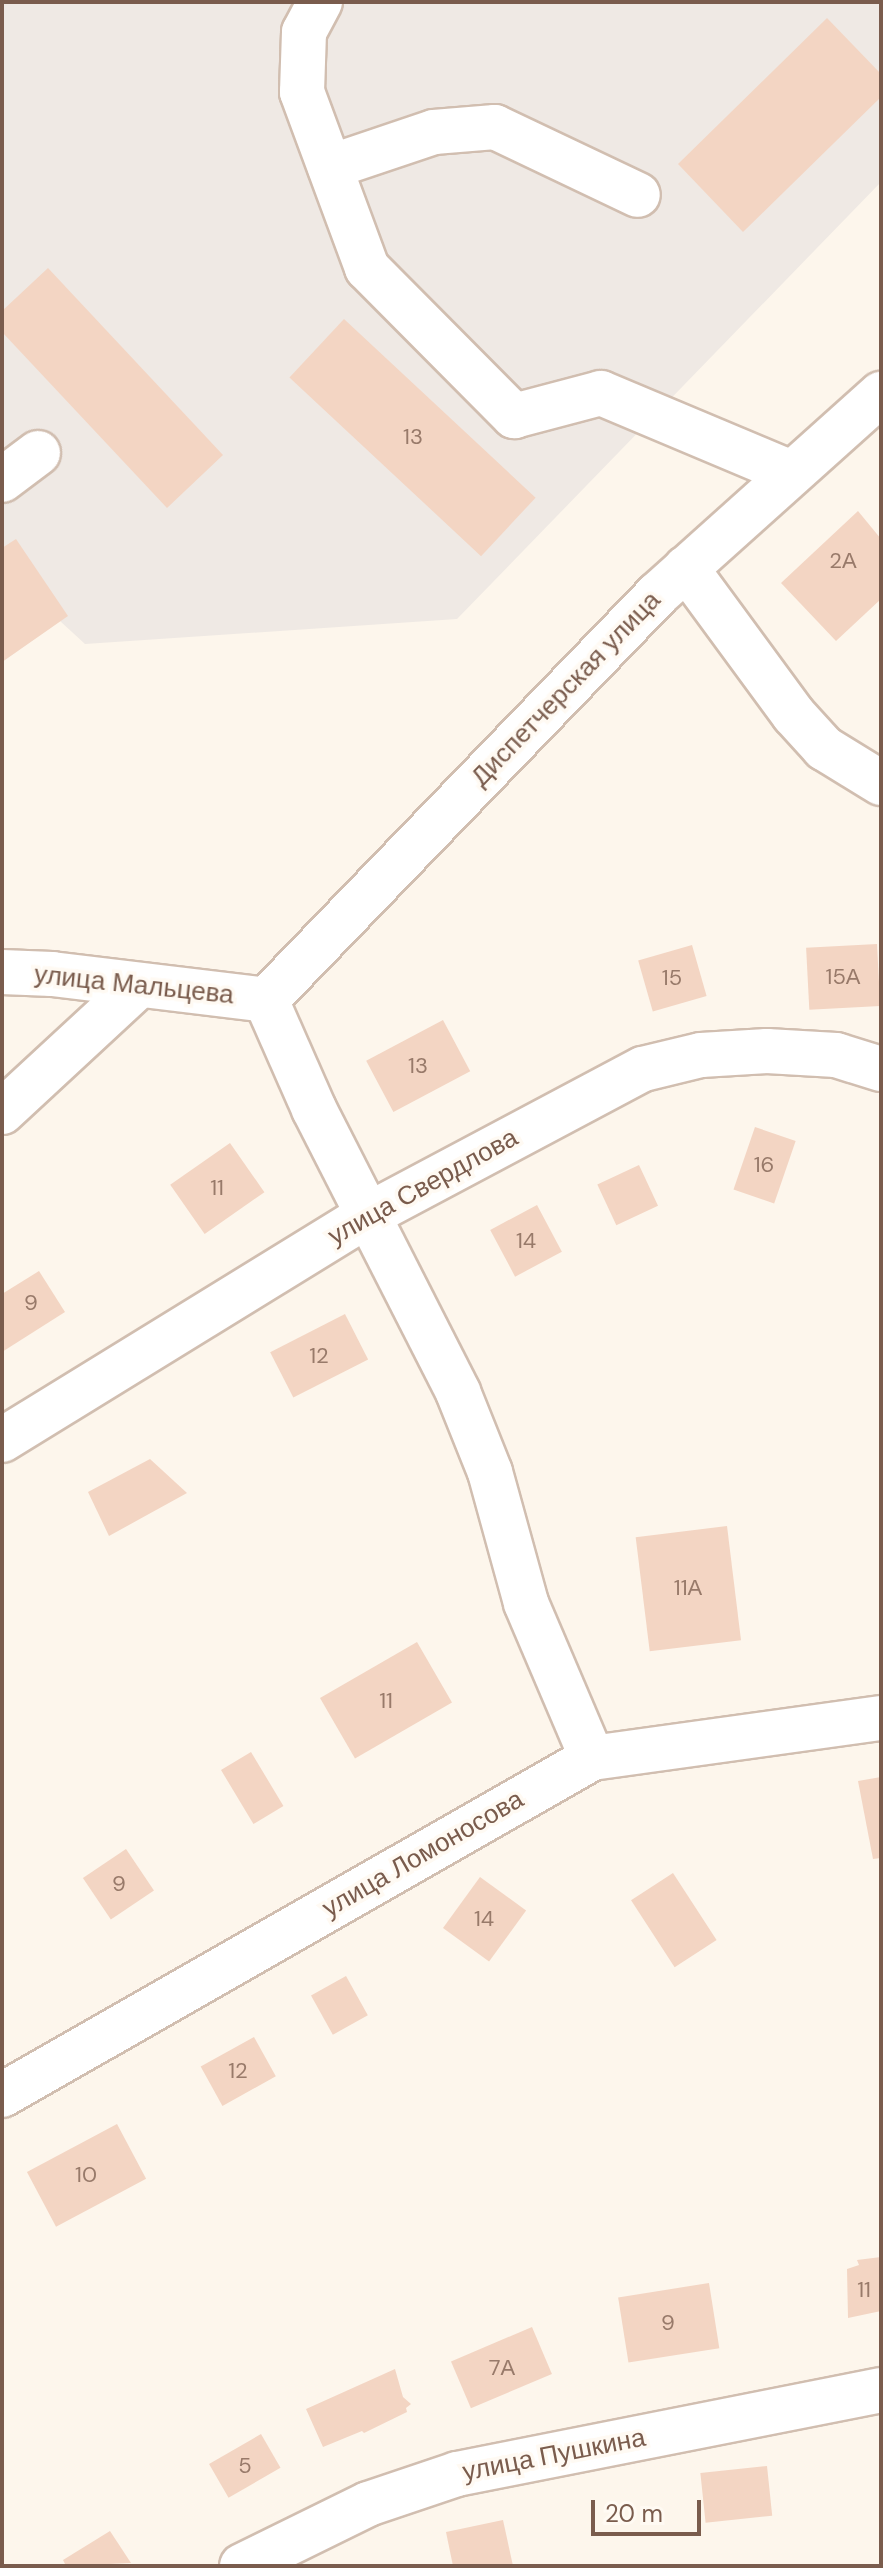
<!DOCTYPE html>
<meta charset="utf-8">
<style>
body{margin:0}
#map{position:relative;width:883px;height:2568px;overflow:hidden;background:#fdf6ec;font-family:"DM Sans",sans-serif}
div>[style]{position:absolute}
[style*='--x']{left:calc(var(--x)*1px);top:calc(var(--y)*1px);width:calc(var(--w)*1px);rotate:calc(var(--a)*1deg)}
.industrial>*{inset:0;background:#efe9e4}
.building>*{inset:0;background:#f3d5c3;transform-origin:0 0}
.roads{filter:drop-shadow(2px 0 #d1beb0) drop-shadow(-2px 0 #d1beb0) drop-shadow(0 2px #d1beb0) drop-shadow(0 -2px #d1beb0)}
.minor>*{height:44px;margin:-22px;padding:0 22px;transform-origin:22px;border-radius:22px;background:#fff}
span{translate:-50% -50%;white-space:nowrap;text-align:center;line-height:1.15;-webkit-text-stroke:7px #fffaf3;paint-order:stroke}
.number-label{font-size:22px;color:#987a6a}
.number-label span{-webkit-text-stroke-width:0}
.street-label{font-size:26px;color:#7a5c4d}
.frame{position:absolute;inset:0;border:4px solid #7a5c4d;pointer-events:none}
.scale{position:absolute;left:591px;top:2500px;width:110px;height:36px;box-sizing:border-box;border:4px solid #7a5c4d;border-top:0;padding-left:10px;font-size:24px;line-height:28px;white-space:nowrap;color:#7a5c4d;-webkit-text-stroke:6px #fffaf3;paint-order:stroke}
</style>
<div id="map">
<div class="industrial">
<div style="clip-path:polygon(2px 2px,881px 2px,881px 182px,457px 619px,85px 644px,60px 621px,2px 662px)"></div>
</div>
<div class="building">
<div style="clip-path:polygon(827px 18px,881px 74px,881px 97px,743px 232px,678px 164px)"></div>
<div style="clip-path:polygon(48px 268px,223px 455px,167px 508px,2px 332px,2px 311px)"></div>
<div style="left:344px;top:319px;width:262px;height:80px;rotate:43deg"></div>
<div style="clip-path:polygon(858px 511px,881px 539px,881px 599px,836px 641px,781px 583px)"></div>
<div style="clip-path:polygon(16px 539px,68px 616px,2px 662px,2px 548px)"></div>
<div style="left:877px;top:944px;width:62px;height:71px;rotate:87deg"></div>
<div style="left:692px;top:945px;width:53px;height:56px;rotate:74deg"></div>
<div style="left:443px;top:1020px;width:58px;height:87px;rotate:62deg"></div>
<div style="left:755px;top:1127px;width:43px;height:66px;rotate:19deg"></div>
<div style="left:230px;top:1143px;width:60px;height:73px;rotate:55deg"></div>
<div style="left:639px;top:1165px;width:45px;height:46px;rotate:65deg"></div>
<div style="left:537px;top:1205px;width:53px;height:53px;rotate:62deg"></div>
<div style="clip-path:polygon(39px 1271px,65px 1312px,2px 1352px,2px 1294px)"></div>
<div style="left:345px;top:1314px;width:51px;height:84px;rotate:63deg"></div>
<div style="clip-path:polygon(150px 1459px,187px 1493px,109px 1536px,88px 1492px)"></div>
<div style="left:727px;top:1526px;width:115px;height:92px;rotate:83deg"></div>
<div style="left:417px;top:1642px;width:70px;height:112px;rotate:60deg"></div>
<div style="left:251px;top:1752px;width:63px;height:35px;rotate:59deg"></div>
<div style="clip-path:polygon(881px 1777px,881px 1858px,873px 1859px,858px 1781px)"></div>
<div style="left:126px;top:1849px;width:50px;height:52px;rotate:56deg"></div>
<div style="left:673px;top:1873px;width:80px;height:50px;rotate:57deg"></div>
<div style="left:480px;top:1877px;width:57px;height:63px;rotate:36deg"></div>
<div style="left:346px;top:1976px;width:45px;height:40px;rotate:61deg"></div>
<div style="left:254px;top:2037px;width:45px;height:61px;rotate:61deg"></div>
<div style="left:117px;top:2124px;width:62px;height:102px;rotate:62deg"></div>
<div style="clip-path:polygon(881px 2257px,881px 2311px,848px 2318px,847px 2269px,859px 2265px,857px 2260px)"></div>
<div style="left:709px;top:2283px;width:66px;height:92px;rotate:81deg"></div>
<div style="left:532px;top:2327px;width:51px;height:88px;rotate:67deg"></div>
<div style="clip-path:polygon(395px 2369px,403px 2397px,411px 2404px,406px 2408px,407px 2412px,364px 2433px,362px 2431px,323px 2447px,306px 2409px)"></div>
<div style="left:261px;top:2434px;width:39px;height:60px;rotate:60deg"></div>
<div style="left:767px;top:2466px;width:50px;height:67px;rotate:84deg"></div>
<div style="clip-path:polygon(503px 2520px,513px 2566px,453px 2566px,446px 2532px)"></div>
<div style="clip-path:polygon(110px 2531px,131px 2563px,66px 2566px,63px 2560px)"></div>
</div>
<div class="roads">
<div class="minor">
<div style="--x:320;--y:2;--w:34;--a:118"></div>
<div style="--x:304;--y:32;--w:60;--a:91.9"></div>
<div style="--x:302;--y:92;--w:188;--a:69.7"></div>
<div style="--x:367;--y:268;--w:209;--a:45.2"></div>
<div style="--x:514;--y:416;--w:90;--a:-14.8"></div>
<div style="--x:601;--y:393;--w:206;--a:22.8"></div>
<div style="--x:330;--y:167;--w:110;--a:-18.6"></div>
<div style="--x:434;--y:132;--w:61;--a:-4.7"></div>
<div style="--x:495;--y:127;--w:158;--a:25.4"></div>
<div style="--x:2;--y:480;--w:45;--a:-36.9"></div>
<div style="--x:686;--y:568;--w:182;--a:53.7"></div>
<div style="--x:794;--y:715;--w:45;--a:47.7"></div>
<div style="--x:824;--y:748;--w:67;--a:31.6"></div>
<div style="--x:2;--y:972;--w:50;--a:2.3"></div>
<div style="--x:52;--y:974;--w:216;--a:6.9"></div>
<div style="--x:266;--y:1000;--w:564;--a:-46.01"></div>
<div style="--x:658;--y:594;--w:300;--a:-41.9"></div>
<div style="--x:266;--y:1000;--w:119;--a:66.2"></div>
<div style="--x:314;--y:1109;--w:318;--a:63"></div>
<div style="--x:458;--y:1392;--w:86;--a:68.2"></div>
<div style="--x:490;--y:1472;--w:136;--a:74.6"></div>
<div style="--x:526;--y:1603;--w:168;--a:66.9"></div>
<div style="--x:2;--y:1112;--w:185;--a:-42.8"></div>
<div style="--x:2;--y:1440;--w:430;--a:-31.6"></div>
<div style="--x:368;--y:1215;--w:311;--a:-28"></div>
<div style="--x:643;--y:1069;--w:60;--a:-13.6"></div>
<div style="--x:701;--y:1055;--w:66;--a:-3.5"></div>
<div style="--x:767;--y:1051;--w:69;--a:3.3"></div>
<div style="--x:836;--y:1055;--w:47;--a:17.3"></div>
<div style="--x:2;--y:2095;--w:679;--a:-29.73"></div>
<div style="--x:592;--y:1758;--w:292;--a:-7.9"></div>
<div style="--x:242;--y:2566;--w:140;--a:-26.2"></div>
<div style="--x:368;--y:2504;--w:94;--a:-18.6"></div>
<div style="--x:457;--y:2474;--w:432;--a:-11.2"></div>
</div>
</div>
<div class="number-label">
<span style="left:413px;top:437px">13</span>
<span style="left:843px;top:561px">2А</span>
<span style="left:843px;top:977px">15А</span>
<span style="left:672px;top:978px">15</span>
<span style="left:418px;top:1066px">13</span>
<span style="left:764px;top:1165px">16</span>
<span style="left:217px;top:1188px">11</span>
<span style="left:526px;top:1241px">14</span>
<span style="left:31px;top:1303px">9</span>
<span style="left:319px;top:1356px">12</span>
<span style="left:688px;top:1588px">11А</span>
<span style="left:386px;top:1701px">11</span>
<span style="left:119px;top:1884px">9</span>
<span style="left:484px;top:1919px">14</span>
<span style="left:238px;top:2071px">12</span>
<span style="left:86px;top:2175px">10</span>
<span style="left:864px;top:2290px">11</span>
<span style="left:668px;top:2323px">9</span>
<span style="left:502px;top:2368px">7А</span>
<span style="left:245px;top:2466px">5</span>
</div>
<div class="street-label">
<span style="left:566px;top:689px;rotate:-46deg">Диспетчерская улица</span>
<span style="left:134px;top:985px;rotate:6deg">улица Мальцева</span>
<span style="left:423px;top:1187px;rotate:-29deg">улица Свердлова</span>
<span style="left:423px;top:1854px;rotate:-30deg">улица Ломоносова</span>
<span style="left:554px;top:2455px;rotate:-11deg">улица Пушкина</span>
</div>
<div class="frame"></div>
<div class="scale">20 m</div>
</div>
